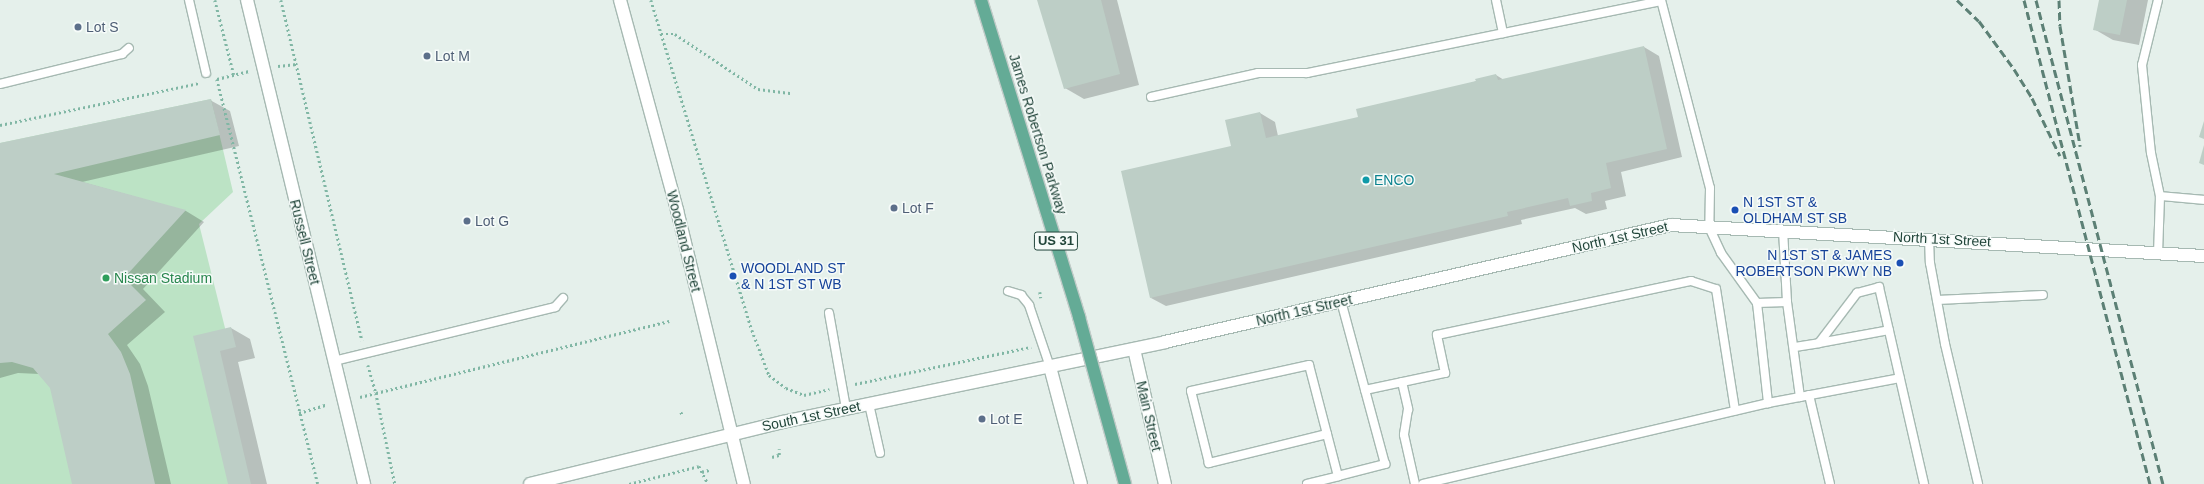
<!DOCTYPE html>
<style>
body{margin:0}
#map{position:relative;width:2204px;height:484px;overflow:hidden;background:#e5f0eb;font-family:Helvetica,sans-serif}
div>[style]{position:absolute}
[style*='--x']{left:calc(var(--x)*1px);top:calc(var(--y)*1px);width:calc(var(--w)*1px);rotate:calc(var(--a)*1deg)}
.green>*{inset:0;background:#bce3c5}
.shadow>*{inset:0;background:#0003}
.building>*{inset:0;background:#bdcec6}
.path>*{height:2.5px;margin-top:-1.25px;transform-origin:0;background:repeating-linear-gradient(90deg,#81b7a5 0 2px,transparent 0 5px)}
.roads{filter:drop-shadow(1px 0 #a6b9b2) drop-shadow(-1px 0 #a6b9b2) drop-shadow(0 1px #a6b9b2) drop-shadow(0 -1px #a6b9b2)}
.service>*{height:8px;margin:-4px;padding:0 4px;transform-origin:4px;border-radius:4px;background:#fff}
.minor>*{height:12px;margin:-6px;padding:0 6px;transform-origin:6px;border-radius:6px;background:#fff}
.tertiary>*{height:12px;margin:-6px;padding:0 6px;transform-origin:6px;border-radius:6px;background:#fff}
.secondary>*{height:12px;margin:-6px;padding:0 6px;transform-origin:6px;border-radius:6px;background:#fff}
.rail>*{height:3px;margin-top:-1.5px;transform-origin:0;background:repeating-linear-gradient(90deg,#5c8075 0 8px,transparent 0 12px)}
.bridges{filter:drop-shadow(1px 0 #c1cbc8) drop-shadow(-1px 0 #c1cbc8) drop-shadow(0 1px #c1cbc8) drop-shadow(0 -1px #c1cbc8)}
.primary-bridge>*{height:12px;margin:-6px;padding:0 6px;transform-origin:6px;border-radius:6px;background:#64ab96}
.dots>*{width:11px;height:11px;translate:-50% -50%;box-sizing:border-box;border:2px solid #f6fbf9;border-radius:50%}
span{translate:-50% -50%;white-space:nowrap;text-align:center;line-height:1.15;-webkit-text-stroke:3px #f6fbf9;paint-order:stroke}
.shield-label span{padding:1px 3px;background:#f6fbf9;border:1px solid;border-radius:3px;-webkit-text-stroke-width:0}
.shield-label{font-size:13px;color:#21453a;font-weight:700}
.service-label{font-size:14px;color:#4e5e75}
.left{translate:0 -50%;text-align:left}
.street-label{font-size:14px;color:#21453a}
.culture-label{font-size:14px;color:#0d838f}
.transit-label{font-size:14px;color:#164399}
.right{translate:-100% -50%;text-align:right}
.leisure-label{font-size:14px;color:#27864d}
</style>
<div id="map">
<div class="green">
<div style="clip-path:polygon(211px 99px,233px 192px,199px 224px,226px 332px,210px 336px,246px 484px,0 484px,0 143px)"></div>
</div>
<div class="shadow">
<div style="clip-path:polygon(1038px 0,1117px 0,1139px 85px,1084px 99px,1065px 88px)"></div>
<div style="clip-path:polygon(2100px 0,2148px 0,2139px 45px,2113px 40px,2094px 29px)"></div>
<div style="clip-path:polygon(1644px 47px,1659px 56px,1682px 157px,1621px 172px,1626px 196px,1605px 201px,1607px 209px,1586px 214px,1575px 208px,1521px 220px,1522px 224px,1166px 306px,1151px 298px,1232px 147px,1260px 113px,1275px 122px,1278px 136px,1359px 118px,1496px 75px,1504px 80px)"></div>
<div style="clip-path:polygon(210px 100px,230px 111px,239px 146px,82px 182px,186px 211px,204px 222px,143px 289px,165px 312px,127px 345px,140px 364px,148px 386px,171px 484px,73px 484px,51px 388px,39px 374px,18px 373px,0 378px,0 144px)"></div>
<div style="clip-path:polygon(231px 328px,250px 339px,255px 358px,238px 362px,267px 484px,229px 484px,194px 337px)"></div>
</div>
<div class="building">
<div style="clip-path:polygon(1037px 0,1101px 0,1120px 74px,1064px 89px)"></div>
<div style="clip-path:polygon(2099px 0,2127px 0,2120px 35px,2093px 30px)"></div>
<div style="clip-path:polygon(1644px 46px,1667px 149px,1606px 163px,1611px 188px,1591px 193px,1592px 201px,1570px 206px,1568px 198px,1507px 212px,1508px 216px,1150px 298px,1121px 171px,1231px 146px,1225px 120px,1260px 112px,1266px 138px,1358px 117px,1356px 109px,1476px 81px,1475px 79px,1496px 74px,1498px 80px)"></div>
<div style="clip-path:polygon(211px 99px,220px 135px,54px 174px,186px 210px,124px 278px,146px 300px,108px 334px,121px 352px,130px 374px,155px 484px,72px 484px,50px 388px,33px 368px,12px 362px,0 363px,0 143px)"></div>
<div style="clip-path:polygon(2204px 121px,2204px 139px,2199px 137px)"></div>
<div style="clip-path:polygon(2204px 145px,2204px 165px,2199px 163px)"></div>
<div style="clip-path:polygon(231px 327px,236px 347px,220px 351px,251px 484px,228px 484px,193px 336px)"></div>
</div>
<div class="path">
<div style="--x:215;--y:0;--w:77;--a:75.8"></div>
<div style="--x:281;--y:0;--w:350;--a:76.6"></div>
<div style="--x:651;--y:0;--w:345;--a:73"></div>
<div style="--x:752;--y:330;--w:48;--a:69.3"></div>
<div style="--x:769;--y:375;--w:21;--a:37"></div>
<div style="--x:786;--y:388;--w:19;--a:21"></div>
<div style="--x:804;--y:395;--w:26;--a:-13"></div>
<div style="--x:661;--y:34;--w:14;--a:0"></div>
<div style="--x:675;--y:34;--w:100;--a:33.5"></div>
<div style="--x:758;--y:89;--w:34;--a:7"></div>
<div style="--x:278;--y:66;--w:19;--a:-6"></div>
<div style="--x:217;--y:79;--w:417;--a:76"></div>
<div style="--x:217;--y:79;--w:33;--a:-14"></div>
<div style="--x:0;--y:125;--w:203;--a:-11.9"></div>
<div style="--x:1040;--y:292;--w:6;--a:81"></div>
<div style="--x:368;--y:365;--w:29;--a:74"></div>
<div style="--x:376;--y:393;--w:302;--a:-13.8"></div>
<div style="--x:855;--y:384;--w:180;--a:-11.9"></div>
<div style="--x:360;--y:397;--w:16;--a:-14"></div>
<div style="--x:376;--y:393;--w:93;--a:78.2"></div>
<div style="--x:681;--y:412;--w:4;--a:63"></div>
<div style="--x:299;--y:413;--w:28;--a:-17"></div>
<div style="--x:772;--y:457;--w:7;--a:-16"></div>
<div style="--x:779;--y:455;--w:6;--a:-90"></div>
<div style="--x:702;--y:472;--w:7;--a:-16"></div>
<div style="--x:629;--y:484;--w:72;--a:-14.4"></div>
<div style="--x:699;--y:466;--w:20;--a:63"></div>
</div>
<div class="roads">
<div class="service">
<div style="--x:189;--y:0;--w:75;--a:76.9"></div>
<div style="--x:1496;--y:0;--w:34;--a:78"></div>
<div style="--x:1661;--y:0;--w:194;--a:75.4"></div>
<div style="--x:1710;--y:188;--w:39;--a:91"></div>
<div style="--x:1709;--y:227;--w:29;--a:65"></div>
<div style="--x:1721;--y:253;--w:62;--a:54.2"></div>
<div style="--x:1757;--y:303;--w:101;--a:83.7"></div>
<div style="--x:2158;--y:0;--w:67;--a:103.8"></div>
<div style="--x:2142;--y:65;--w:88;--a:84.2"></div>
<div style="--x:2151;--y:153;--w:44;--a:78.2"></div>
<div style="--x:0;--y:84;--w:126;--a:-13.8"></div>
<div style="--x:122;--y:54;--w:9;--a:-41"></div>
<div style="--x:1151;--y:97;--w:110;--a:-12.6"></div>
<div style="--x:1258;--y:73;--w:49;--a:0"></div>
<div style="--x:1307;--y:73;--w:361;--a:-11.5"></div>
<div style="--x:1783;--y:230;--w:72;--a:86.8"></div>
<div style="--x:1787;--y:302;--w:96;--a:82.2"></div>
<div style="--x:1929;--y:238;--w:25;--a:88"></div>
<div style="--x:1930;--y:263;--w:82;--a:79.5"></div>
<div style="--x:1945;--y:344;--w:144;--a:76.7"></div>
<div style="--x:2158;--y:254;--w:58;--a:-88"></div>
<div style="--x:2160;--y:196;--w:44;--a:5.2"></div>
<div style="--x:1008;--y:291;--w:14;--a:17"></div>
<div style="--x:1021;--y:295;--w:13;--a:51"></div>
<div style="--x:1029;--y:305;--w:65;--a:71.3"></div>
<div style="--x:1937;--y:300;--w:106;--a:-2.7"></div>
<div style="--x:1757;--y:303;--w:30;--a:-2"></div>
<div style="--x:829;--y:313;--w:97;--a:79.9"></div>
<div style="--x:1819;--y:343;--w:71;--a:-10.5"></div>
<div style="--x:1795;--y:347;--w:24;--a:-9"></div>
<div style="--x:1819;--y:343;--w:63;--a:-52.8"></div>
<div style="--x:1857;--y:293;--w:23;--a:-15"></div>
<div style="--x:1879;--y:287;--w:202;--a:77.1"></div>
<div style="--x:334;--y:361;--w:228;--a:-13.7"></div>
<div style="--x:555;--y:307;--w:12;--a:-48"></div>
<div style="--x:1402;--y:382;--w:28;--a:77"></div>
<div style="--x:1408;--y:409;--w:26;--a:99"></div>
<div style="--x:1404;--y:435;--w:50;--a:77.3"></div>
<div style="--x:1365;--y:390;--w:82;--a:-12"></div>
<div style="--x:1445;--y:373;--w:39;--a:-102"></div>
<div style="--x:1437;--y:335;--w:260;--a:-12"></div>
<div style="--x:1691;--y:281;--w:26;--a:18"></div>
<div style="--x:1716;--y:289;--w:123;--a:81.1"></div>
<div style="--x:1809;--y:395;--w:91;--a:76.7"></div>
<div style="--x:869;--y:404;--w:50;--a:77.3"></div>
<div style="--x:1327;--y:434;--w:122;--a:166.2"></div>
<div style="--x:1209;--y:463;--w:74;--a:-104"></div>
<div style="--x:1191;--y:391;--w:121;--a:-12.4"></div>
<div style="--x:1309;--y:365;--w:115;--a:75.4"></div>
<div style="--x:1338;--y:476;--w:49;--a:-14.3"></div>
<div style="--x:1385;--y:464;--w:169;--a:-105.1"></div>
<div style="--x:1307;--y:484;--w:32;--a:-14"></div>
<div style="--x:1423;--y:484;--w:354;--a:-13.2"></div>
<div style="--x:1768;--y:403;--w:134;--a:-10.7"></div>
</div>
<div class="minor">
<div style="--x:1134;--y:349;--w:139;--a:77.1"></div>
<div style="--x:1050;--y:367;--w:121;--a:75.2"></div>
</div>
<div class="tertiary">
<div style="--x:247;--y:0;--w:498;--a:76.4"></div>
<div style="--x:530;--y:484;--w:260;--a:-13.8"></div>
<div style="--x:783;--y:422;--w:390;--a:-11.8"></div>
<div style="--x:1165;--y:342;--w:519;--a:-13.02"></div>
<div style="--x:1671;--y:225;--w:534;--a:3.33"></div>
</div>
<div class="secondary">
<div style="--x:620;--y:0;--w:218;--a:74.8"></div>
<div style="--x:677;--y:210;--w:282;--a:76.3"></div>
</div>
</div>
<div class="rail">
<div style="--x:1957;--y:0;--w:30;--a:44"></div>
<div style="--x:1979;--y:21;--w:59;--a:53.9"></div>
<div style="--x:2014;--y:69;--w:34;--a:58"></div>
<div style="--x:2032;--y:98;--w:64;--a:64.2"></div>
<div style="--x:2024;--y:0;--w:500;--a:75.41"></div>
<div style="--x:2036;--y:0;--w:500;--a:75.3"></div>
<div style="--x:2059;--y:0;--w:26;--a:88"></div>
<div style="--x:2060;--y:26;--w:122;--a:80.5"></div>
</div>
<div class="bridges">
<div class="primary-bridge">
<div style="--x:981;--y:0;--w:332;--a:72.8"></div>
<div style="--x:1079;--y:317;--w:173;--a:74.6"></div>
</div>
</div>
<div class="dots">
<div style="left:78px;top:27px;background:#5c6f8a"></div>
<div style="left:427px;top:56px;background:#5c6f8a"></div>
<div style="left:1366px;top:180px;background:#0f9aa8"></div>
<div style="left:894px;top:208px;background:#5c6f8a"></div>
<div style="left:1735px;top:210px;background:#1a4fb4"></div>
<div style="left:467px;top:221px;background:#5c6f8a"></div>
<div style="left:1900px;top:263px;background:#1a4fb4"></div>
<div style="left:733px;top:276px;background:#1a4fb4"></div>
<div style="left:106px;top:278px;background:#2e9e5b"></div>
<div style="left:982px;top:419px;background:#5c6f8a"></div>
</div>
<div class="shield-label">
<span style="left:1056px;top:241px">US 31</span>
</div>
<div class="service-label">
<span class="left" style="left:86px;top:27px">Lot S</span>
<span class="left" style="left:435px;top:56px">Lot M</span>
<span class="left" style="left:902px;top:208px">Lot F</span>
<span class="left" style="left:475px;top:221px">Lot G</span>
<span class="left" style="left:990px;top:419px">Lot E</span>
</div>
<div class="street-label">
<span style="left:1038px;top:134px;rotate:73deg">James Robertson Parkway</span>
<span style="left:1620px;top:237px;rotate:-13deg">North 1st Street</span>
<span style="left:1942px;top:239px;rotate:3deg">North 1st Street</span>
<span style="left:684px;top:241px;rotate:76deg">Woodland Street</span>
<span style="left:305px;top:242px;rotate:76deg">Russell Street</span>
<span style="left:1304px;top:310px;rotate:-13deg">North 1st Street</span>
<span style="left:811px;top:416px;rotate:-12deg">South 1st Street</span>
<span style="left:1149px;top:416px;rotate:77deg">Main Street</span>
</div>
<div class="culture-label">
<span class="left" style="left:1374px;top:180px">ENCO</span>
</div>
<div class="transit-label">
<span class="left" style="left:1743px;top:210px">N 1ST ST &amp;<br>OLDHAM ST SB</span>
<span class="right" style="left:1892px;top:263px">N 1ST ST &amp; JAMES<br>ROBERTSON PKWY NB</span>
<span class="left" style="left:741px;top:276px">WOODLAND ST<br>&amp; N 1ST ST WB</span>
</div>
<div class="leisure-label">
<span class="left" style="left:114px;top:278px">Nissan Stadium</span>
</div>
</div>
